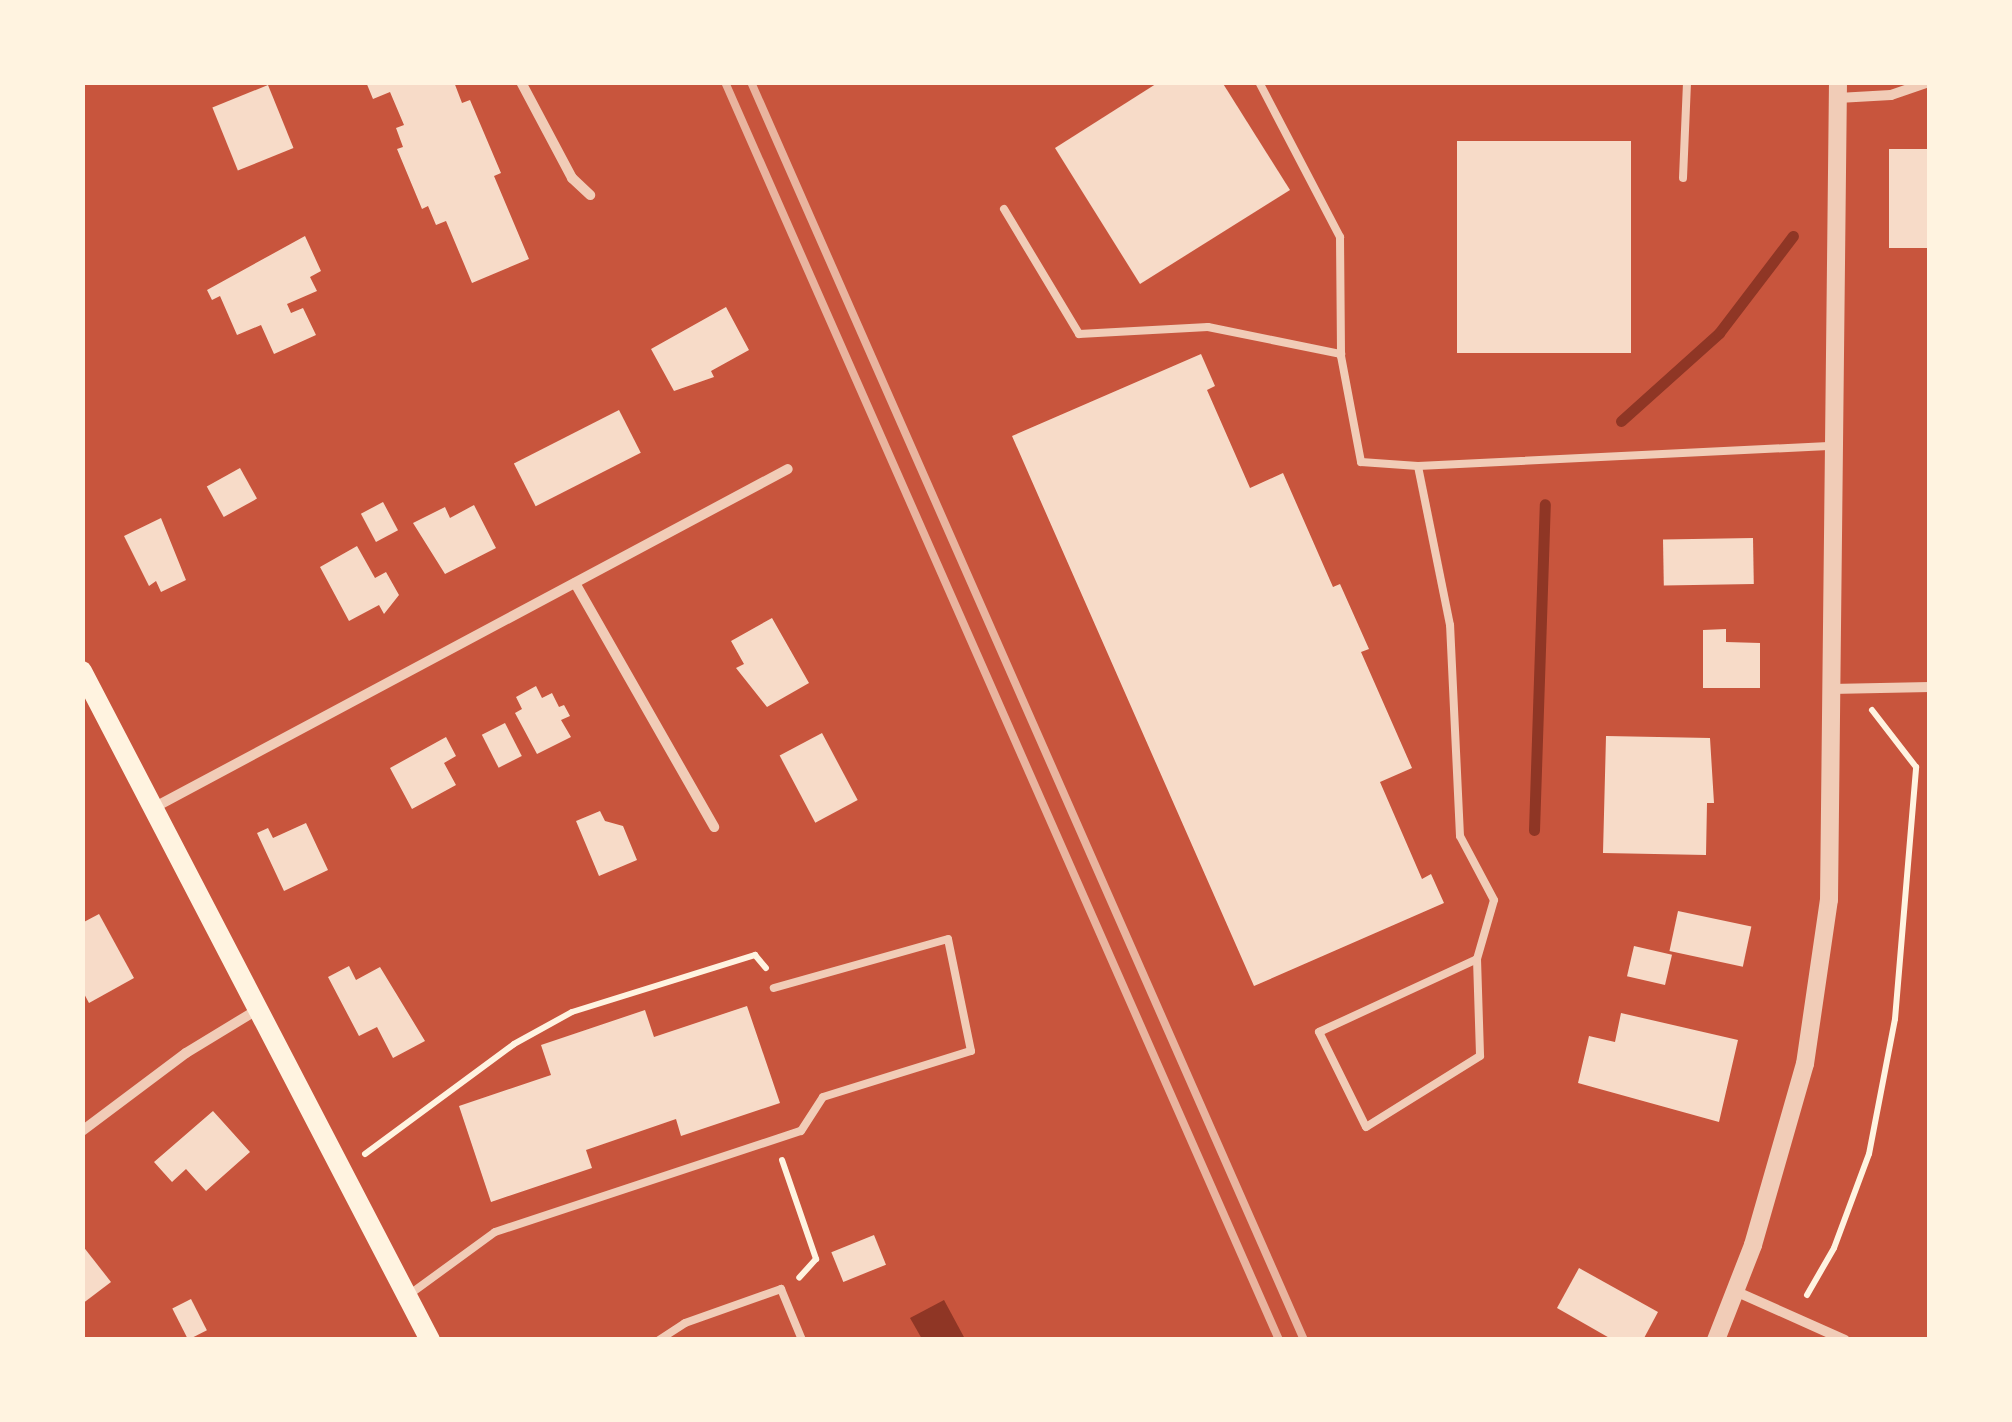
<!DOCTYPE html>
<style>
body{margin:0}
#map{position:relative;width:2012px;height:1422px;overflow:hidden;background:#c8553d;font-family:Raleway,sans-serif}
div>[style]{position:absolute}
[style*='--x']{left:calc(var(--x)*1px);top:calc(var(--y)*1px);width:calc(var(--w)*1px);rotate:calc(var(--a)*1deg)}
.water>*{inset:0;background:#8f3625}
.stream>*{height:11px;margin:-5.5px;padding:0 5.5px;transform-origin:5.5px;border-radius:5.5px;background:#8f3625}
.building>*{inset:0;background:#f7dbc8;transform-origin:0 0}
.path>*{height:6px;margin:-3px;padding:0 3px;transform-origin:3px;border-radius:3px;background:#fff3e0}
.service>*{height:8px;margin:-4px;padding:0 4px;transform-origin:4px;border-radius:4px;background:#f1ccb7}
.minor>*{height:10px;margin:-5px;padding:0 5px;transform-origin:5px;border-radius:5px;background:#f1ccb7}
.tertiary>*{height:18px;margin:-9px;padding:0 9px;transform-origin:9px;border-radius:9px;background:#f1ccb7}
.secondary>*{height:20px;margin:-10px;padding:0 10px;transform-origin:10px;border-radius:10px;background:#fff3e0}
.rail>*{height:8px;margin:-4px;padding:0 4px;transform-origin:4px;border-radius:4px;background:#e9b49f}
span{translate:-50% -50%;white-space:nowrap;text-align:center;line-height:1.15;-webkit-text-stroke:9px #fff3e0;paint-order:stroke}
.frame{position:absolute;inset:0;border:85px solid #fff3e0;pointer-events:none}
</style>
<div id="map">
<div class="water">
<div style="clip-path:polygon(944px 1300px,965px 1339px,922px 1339px,910px 1318px)"></div>
</div>
<div class="stream">
<div style="--x:1621;--y:421;--w:132;--a:-41.9"></div>
<div style="--x:1719;--y:333;--w:122;--a:-52.7"></div>
<div style="--x:1534;--y:830;--w:326;--a:-88.1"></div>
</div>
<div class="building">
<div style="clip-path:polygon(366px 82px,454px 82px,462px 103px,470px 100px,501px 173px,494px 176px,529px 259px,472px 283px,446px 221px,436px 225px,428px 206px,422px 209px,397px 149px,403px 147px,396px 128px,404px 125px,390px 92px,373px 99px)"></div>
<div style="clip-path:polygon(1159px 82px,1222px 82px,1290px 190px,1140px 284px,1055px 148px)"></div>
<div style="left:268px;top:85px;width:68px;height:60px;rotate:68deg"></div>
<div style="left:1457px;top:141px;width:174px;height:212px"></div>
<div style="left:1889px;top:149px;width:40px;height:99px"></div>
<div style="clip-path:polygon(305px 236px,321px 271px,310px 277px,317px 291px,287px 304px,291px 313px,303px 308px,316px 335px,274px 354px,261px 325px,237px 335px,220px 296px,212px 300px,207px 290px)"></div>
<div style="clip-path:polygon(726px 307px,749px 350px,711px 371px,714px 377px,674px 391px,651px 349px)"></div>
<div style="clip-path:polygon(1201px 354px,1215px 386px,1207px 390px,1250px 488px,1283px 473px,1333px 587px,1340px 584px,1369px 649px,1361px 652px,1412px 768px,1380px 782px,1422px 879px,1431px 874px,1444px 903px,1254px 986px,1012px 436px)"></div>
<div style="left:619px;top:410px;width:48px;height:118px;rotate:63deg"></div>
<div style="left:240px;top:468px;width:35px;height:38px;rotate:61deg"></div>
<div style="left:383px;top:502px;width:32px;height:25px;rotate:62deg"></div>
<div style="clip-path:polygon(474px 505px,496px 548px,445px 574px,413px 523px,445px 507px,450px 518px)"></div>
<div style="clip-path:polygon(161px 518px,186px 580px,161px 592px,156px 581px,149px 586px,124px 536px)"></div>
<div style="left:1753px;top:538px;width:46px;height:90px;rotate:89deg"></div>
<div style="clip-path:polygon(357px 546px,375px 578px,386px 572px,399px 595px,384px 614px,379px 605px,349px 621px,320px 567px)"></div>
<div style="clip-path:polygon(772px 618px,809px 683px,767px 707px,736px 668px,744px 664px,731px 641px)"></div>
<div style="clip-path:polygon(1726px 629px,1726px 642px,1760px 643px,1760px 688px,1703px 688px,1703px 630px)"></div>
<div style="clip-path:polygon(536px 686px,542px 698px,552px 693px,559px 707px,564px 705px,570px 716px,561px 720px,571px 737px,537px 754px,515px 713px,522px 709px,516px 697px)"></div>
<div style="left:505px;top:723px;width:37px;height:26px;rotate:63deg"></div>
<div style="left:822px;top:733px;width:76px;height:48px;rotate:62deg"></div>
<div style="clip-path:polygon(1606px 736px,1710px 738px,1714px 803px,1707px 803px,1706px 855px,1603px 853px)"></div>
<div style="clip-path:polygon(446px 737px,456px 756px,444px 763px,456px 785px,412px 809px,390px 768px)"></div>
<div style="clip-path:polygon(600px 811px,605px 821px,623px 826px,637px 860px,599px 876px,576px 821px)"></div>
<div style="clip-path:polygon(306px 823px,328px 870px,284px 891px,257px 833px,268px 828px,273px 838px)"></div>
<div style="left:1678px;top:911px;width:75px;height:41px;rotate:12deg"></div>
<div style="clip-path:polygon(99px 914px,134px 978px,89px 1003px,82px 990px,82px 923px)"></div>
<div style="left:1634px;top:946px;width:39px;height:31px;rotate:13deg"></div>
<div style="clip-path:polygon(349px 966px,356px 980px,380px 967px,425px 1041px,393px 1058px,377px 1027px,359px 1036px,328px 977px)"></div>
<div style="clip-path:polygon(747px 1006px,780px 1103px,681px 1136px,676px 1119px,586px 1150px,592px 1168px,491px 1202px,459px 1106px,551px 1075px,541px 1045px,645px 1010px,654px 1037px)"></div>
<div style="clip-path:polygon(1621px 1013px,1738px 1040px,1719px 1122px,1578px 1083px,1589px 1036px,1615px 1042px)"></div>
<div style="clip-path:polygon(213px 1111px,250px 1152px,206px 1191px,186px 1169px,172px 1182px,154px 1162px)"></div>
<div style="left:874px;top:1235px;width:32px;height:46px;rotate:68deg"></div>
<div style="clip-path:polygon(82px 1245px,111px 1282px,82px 1304px)"></div>
<div style="clip-path:polygon(1579px 1268px,1658px 1312px,1643px 1340px,1613px 1340px,1557px 1308px)"></div>
<div style="left:191px;top:1299px;width:35px;height:21px;rotate:63deg"></div>
</div>
<div class="path">
<div style="--x:365;--y:1154;--w:185;--a:-36.4"></div>
<div style="--x:514;--y:1044;--w:66;--a:-28.9"></div>
<div style="--x:572;--y:1012;--w:192;--a:-17.3"></div>
<div style="--x:755;--y:955;--w:17;--a:50"></div>
<div style="--x:782;--y:1160;--w:105;--a:71"></div>
<div style="--x:816;--y:1259;--w:25;--a:132"></div>
<div style="--x:1807;--y:1295;--w:54;--a:-60.1"></div>
<div style="--x:1834;--y:1248;--w:100;--a:-69.6"></div>
<div style="--x:1869;--y:1154;--w:137;--a:-79.1"></div>
<div style="--x:1895;--y:1019;--w:253;--a:-85.2"></div>
<div style="--x:1916;--y:767;--w:72;--a:-127.7"></div>
</div>
<div class="service">
<div style="--x:1259;--y:82;--w:175;--a:62.4"></div>
<div style="--x:1340;--y:237;--w:119;--a:89.5"></div>
<div style="--x:1341;--y:356;--w:108;--a:79.3"></div>
<div style="--x:1361;--y:462;--w:57;--a:4"></div>
<div style="--x:1683;--y:178;--w:96;--a:-87.6"></div>
<div style="--x:1004;--y:209;--w:146;--a:59"></div>
<div style="--x:1079;--y:334;--w:129;--a:-3.1"></div>
<div style="--x:1208;--y:327;--w:136;--a:11.5"></div>
<div style="--x:1477;--y:959;--w:97;--a:88.2"></div>
<div style="--x:1480;--y:1056;--w:134;--a:148.1"></div>
<div style="--x:1366;--y:1127;--w:106;--a:-116.3"></div>
<div style="--x:1319;--y:1032;--w:174;--a:-24.8"></div>
<div style="--x:1477;--y:959;--w:61;--a:-73.9"></div>
<div style="--x:1494;--y:900;--w:72;--a:-118"></div>
<div style="--x:1460;--y:836;--w:211;--a:-92.7"></div>
<div style="--x:1450;--y:625;--w:162;--a:-101.4"></div>
<div style="--x:1418;--y:466;--w:411;--a:-2.8"></div>
<div style="--x:410;--y:1294;--w:105;--a:-36.1"></div>
<div style="--x:495;--y:1232;--w:322;--a:-18.3"></div>
<div style="--x:801;--y:1131;--w:40;--a:-57.1"></div>
<div style="--x:823;--y:1097;--w:155;--a:-17.3"></div>
<div style="--x:971;--y:1051;--w:114;--a:-101.6"></div>
<div style="--x:948;--y:939;--w:181;--a:164.3"></div>
<div style="--x:659;--y:1340;--w:31;--a:-33"></div>
<div style="--x:685;--y:1323;--w:102;--a:-19.5"></div>
<div style="--x:781;--y:1289;--w:55;--a:67.6"></div>
</div>
<div class="minor">
<div style="--x:521;--y:82;--w:109;--a:62"></div>
<div style="--x:572;--y:178;--w:25;--a:43"></div>
<div style="--x:1838;--y:98;--w:53;--a:-3.2"></div>
<div style="--x:1891;--y:95;--w:40;--a:-18.9"></div>
<div style="--x:575;--y:583;--w:281;--a:60.3"></div>
<div style="--x:1831;--y:689;--w:99;--a:-1.2"></div>
<div style="--x:157;--y:806;--w:715;--a:-28.11"></div>
<div style="--x:82;--y:1131;--w:130;--a:-36.9"></div>
<div style="--x:186;--y:1053;--w:81;--a:-31.3"></div>
<div style="--x:1735;--y:1291;--w:120;--a:24"></div>
</div>
<div class="tertiary">
<div style="--x:1716;--y:1340;--w:102;--a:-68.7"></div>
<div style="--x:1753;--y:1245;--w:188;--a:-74"></div>
<div style="--x:1805;--y:1064;--w:166;--a:-81.7"></div>
<div style="--x:1829;--y:900;--w:818;--a:-89.37"></div>
</div>
<div class="secondary">
<div style="--x:82;--y:671;--w:754;--a:62.52"></div>
</div>
<div class="rail">
<div style="--x:725;--y:82;--w:1375;--a:66.23"></div>
<div style="--x:751;--y:82;--w:1374;--a:66.27"></div>
</div>
<div class="frame"></div>
</div>
